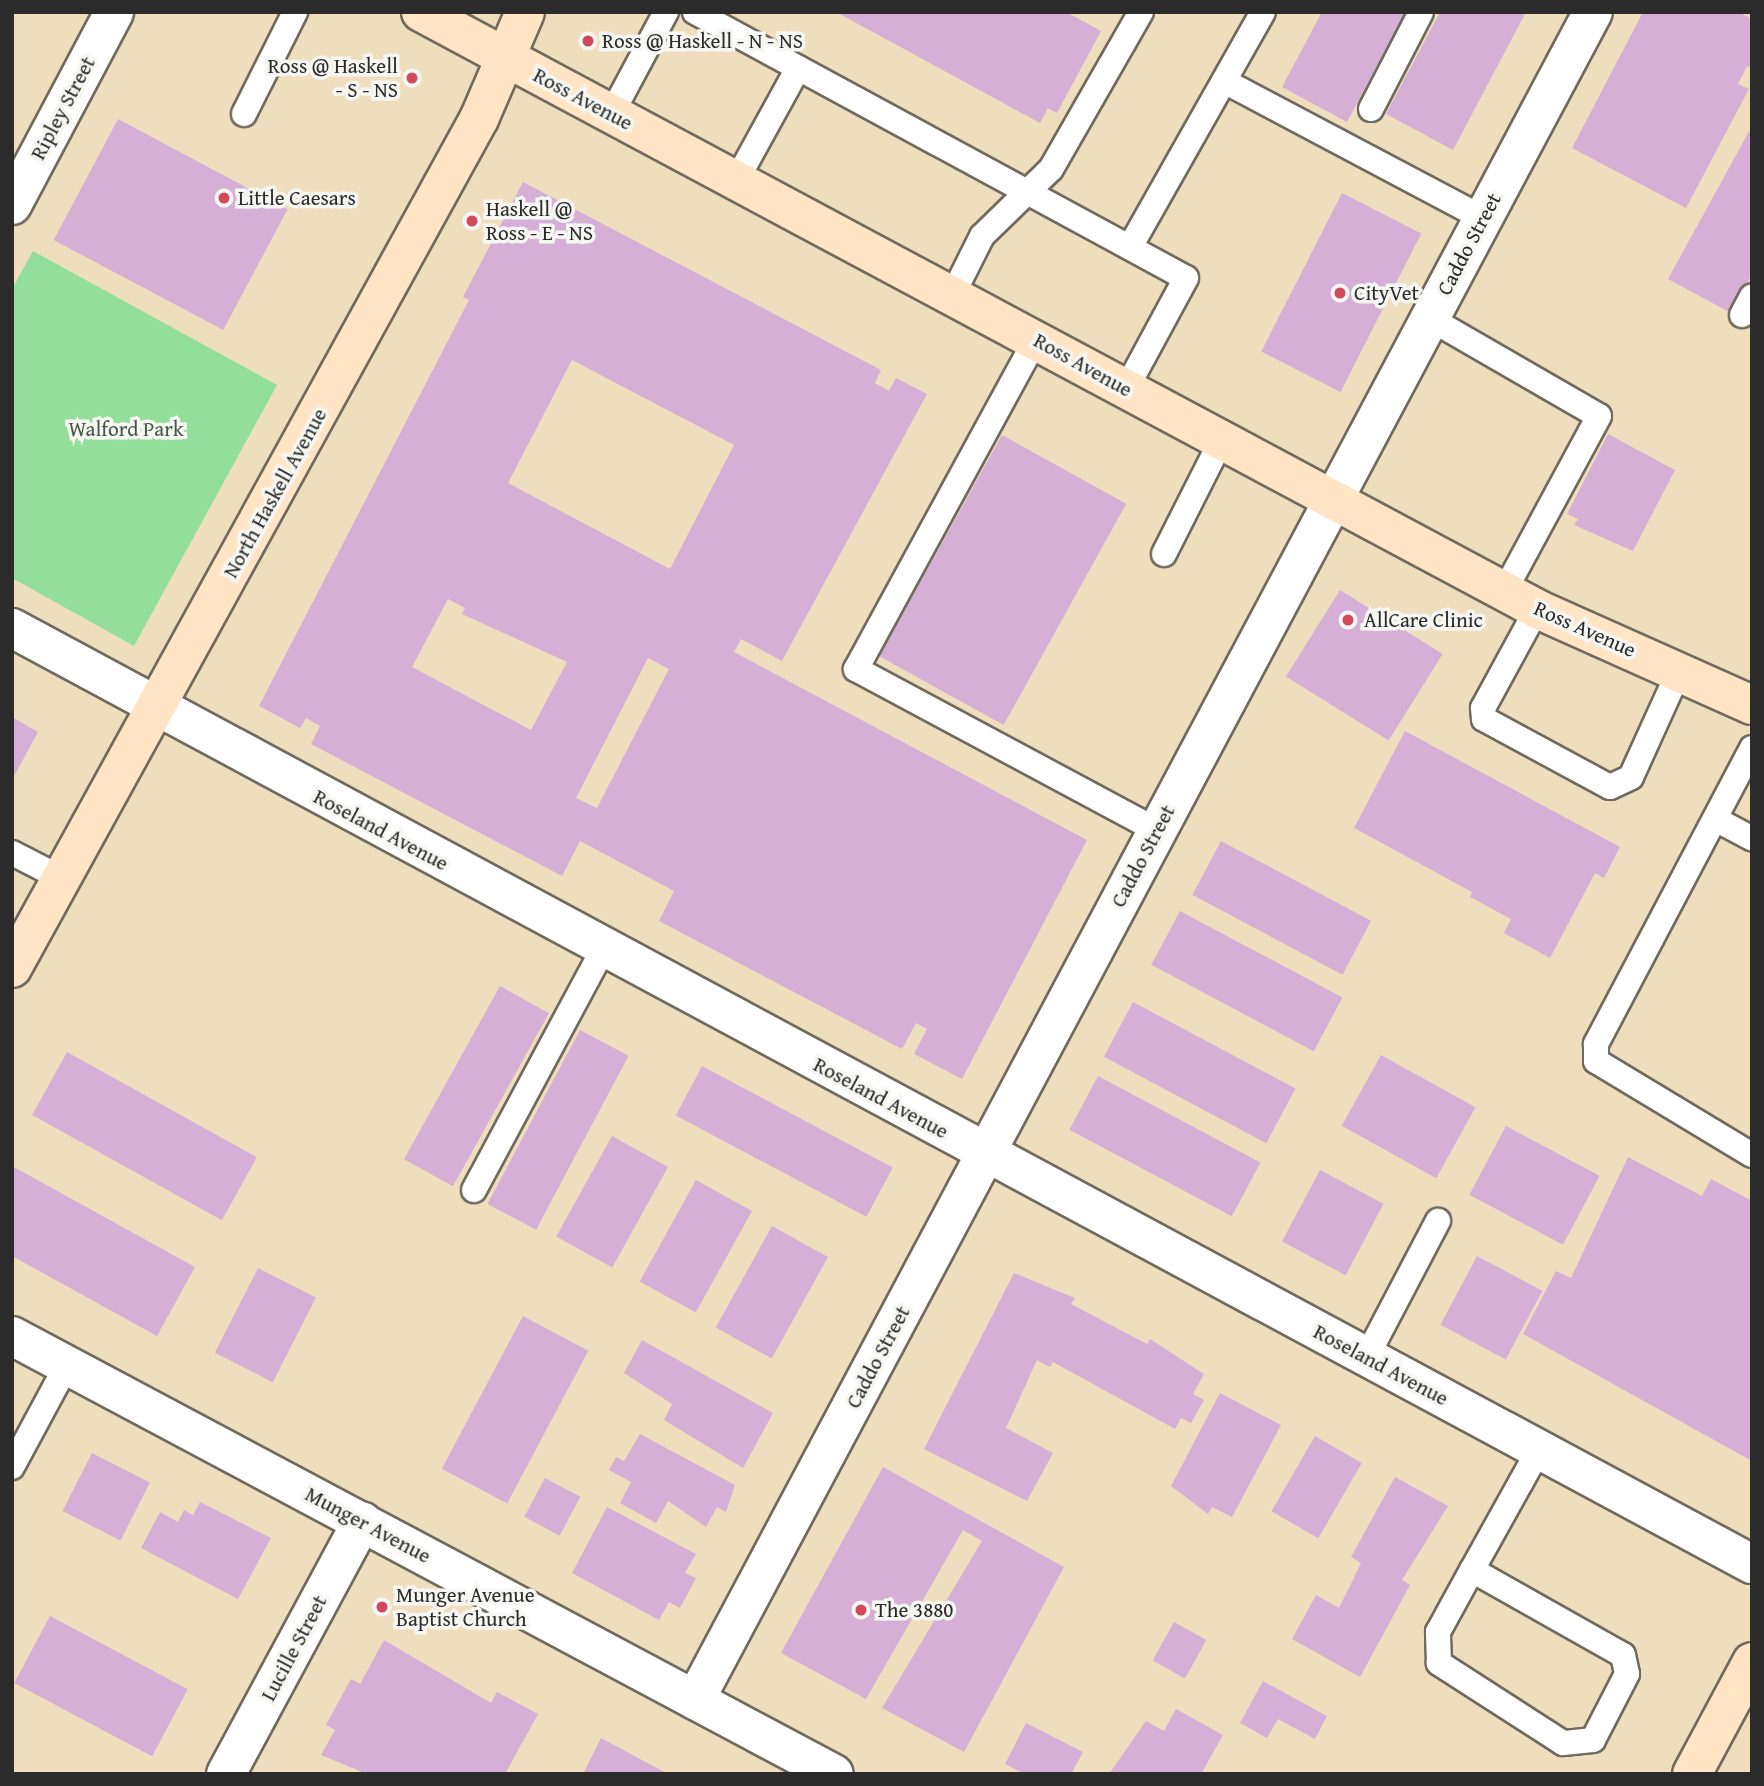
<!DOCTYPE html>
<style>
body{margin:0}
#map{position:relative;width:1764px;height:1786px;overflow:hidden;background:#efdebe;font-family:"Gentium Book Plus",serif}
div>[style]{position:absolute}
[style*='--x']{left:calc(var(--x)*1px);top:calc(var(--y)*1px);width:calc(var(--w)*1px);rotate:calc(var(--a)*1deg)}
.green>*{inset:0;background:#93de9a}
.building>*{inset:0;background:#d5afd6;transform-origin:0 0}
.roads{filter:drop-shadow(2px 0 #706a5e) drop-shadow(-2px 0 #706a5e) drop-shadow(0 2px #706a5e) drop-shadow(0 -2px #706a5e)}
.lane>*{height:24px;margin:-12px;padding:0 12px;transform-origin:12px;border-radius:12px;background:#fff}
.street>*{height:38px;margin:-19px;padding:0 19px;transform-origin:19px;border-radius:19px;background:#fff}
.secondary>*{height:38px;margin:-19px;padding:0 19px;transform-origin:19px;border-radius:19px;background:#ffe4c6}
.dots>*{width:19px;height:19px;translate:-50% -50%;box-sizing:border-box;border:4px solid #f6f6f2;border-radius:50%}
span{translate:-50% -50%;white-space:nowrap;text-align:center;line-height:1.15;-webkit-text-stroke:7px #f6f6f2;paint-order:stroke}
.poi-label{font-size:21px;color:#2b2b2b}
.left{translate:0 -50%;text-align:left}
.right{translate:-100% -50%;text-align:right}
.street-label{font-size:21px;color:#2b2b2b}
.park-label{font-size:21px;color:#455847}
.frame{position:absolute;inset:0;border:14px solid #2b2b2b;pointer-events:none}
</style>
<div id="map">
<div class="green">
<div style="clip-path:polygon(33px 251px,277px 385px,134px 646px,12px 578px,12px 289px)"></div>
</div>
<div class="building">
<div style="clip-path:polygon(836px 12px,1066px 12px,1101px 31px,1057px 113px,1048px 108px,1040px 123px)"></div>
<div style="clip-path:polygon(1322px 12px,1405px 12px,1347px 122px,1282px 87px)"></div>
<div style="clip-path:polygon(1440px 12px,1526px 12px,1453px 150px,1386px 114px)"></div>
<div style="clip-path:polygon(1643px 12px,1739px 12px,1752px 19px,1752px 69px,1747px 66px,1738px 84px,1749px 89px,1686px 208px,1572px 148px)"></div>
<div style="left:118px;top:119px;width:192px;height:137px;rotate:28deg"></div>
<div style="clip-path:polygon(1752px 126px,1752px 274px,1731px 313px,1668px 279px)"></div>
<div style="clip-path:polygon(evenodd,523px 182px,881px 370px,875px 383px,889px 391px,896px 378px,927px 394px,782px 661px,741px 639px,734px 652px,1087px 840px,962px 1079px,914px 1054px,927px 1029px,916px 1023px,902px 1049px,659px 921px,674px 891px,580px 841px,562px 876px,311px 744px,320px 726px,306px 718px,300px 728px,259px 706px,469px 300px,463px 297px,523px 182px,572px 360px,734px 445px,670px 569px,508px 483px,572px 360px,523px 182px,448px 599px,465px 608px,462px 614px,567px 662px,531px 730px,412px 667px,448px 599px,523px 182px,648px 658px,669px 669px,597px 808px,576px 798px,648px 658px)"></div>
<div style="left:1342px;top:193px;width:89px;height:178px;rotate:27deg"></div>
<div style="clip-path:polygon(1608px 434px,1675px 470px,1633px 551px,1574px 525px,1578px 519px,1567px 514px)"></div>
<div style="left:1002px;top:435px;width:142px;height:253px;rotate:29deg"></div>
<div style="left:1340px;top:590px;width:121px;height:102px;rotate:32deg"></div>
<div style="clip-path:polygon(12px 717px,38px 732px,12px 780px)"></div>
<div style="clip-path:polygon(1405px 731px,1620px 847px,1604px 878px,1595px 873px,1550px 958px,1504px 933px,1511px 919px,1470px 897px,1472px 892px,1354px 828px)"></div>
<div style="left:1221px;top:841px;width:170px;height:61px;rotate:28deg"></div>
<div style="left:1180px;top:911px;width:184px;height:61px;rotate:28deg"></div>
<div style="left:500px;top:986px;width:56px;height:198px;rotate:29deg"></div>
<div style="left:1133px;top:1002px;width:184px;height:62px;rotate:28deg"></div>
<div style="left:580px;top:1030px;width:55px;height:197px;rotate:28deg"></div>
<div style="left:67px;top:1052px;width:217px;height:72px;rotate:29deg"></div>
<div style="left:1381px;top:1055px;width:108px;height:81px;rotate:29deg"></div>
<div style="left:702px;top:1066px;width:216px;height:56px;rotate:28deg"></div>
<div style="left:1098px;top:1076px;width:184px;height:61px;rotate:28deg"></div>
<div style="left:1506px;top:1126px;width:106px;height:78px;rotate:28deg"></div>
<div style="left:612px;top:1136px;width:64px;height:115px;rotate:29deg"></div>
<div style="clip-path:polygon(1628px 1157px,1702px 1196px,1711px 1179px,1752px 1201px,1752px 1461px,1523px 1334px,1556px 1271px,1571px 1278px)"></div>
<div style="clip-path:polygon(12px 1166px,195px 1267px,157px 1336px,12px 1256px)"></div>
<div style="left:1320px;top:1170px;width:72px;height:81px;rotate:28deg"></div>
<div style="left:696px;top:1180px;width:64px;height:116px;rotate:29deg"></div>
<div style="left:772px;top:1226px;width:64px;height:116px;rotate:29deg"></div>
<div style="left:1477px;top:1256px;width:74px;height:78px;rotate:28deg"></div>
<div style="left:258px;top:1268px;width:65px;height:95px;rotate:27deg"></div>
<div style="clip-path:polygon(1014px 1273px,1075px 1298px,1071px 1304px,1147px 1344px,1150px 1339px,1204px 1374px,1193px 1394px,1204px 1400px,1191px 1423px,1181px 1418px,1175px 1429px,1053px 1362px,1050px 1367px,1037px 1360px,1006px 1428px,1053px 1453px,1027px 1501px,924px 1449px)"></div>
<div style="left:523px;top:1316px;width:74px;height:173px;rotate:28deg"></div>
<div style="clip-path:polygon(642px 1340px,773px 1413px,743px 1468px,664px 1420px,672px 1404px,624px 1373px)"></div>
<div style="clip-path:polygon(1220px 1393px,1281px 1425px,1232px 1517px,1212px 1507px,1208px 1514px,1171px 1486px)"></div>
<div style="clip-path:polygon(640px 1434px,735px 1485px,726px 1512px,717px 1507px,706px 1527px,668px 1501px,656px 1523px,620px 1503px,631px 1482px,609px 1470px,616px 1457px,624px 1461px)"></div>
<div style="left:1315px;top:1436px;width:54px;height:87px;rotate:30deg"></div>
<div style="left:92px;top:1453px;width:65px;height:65px;rotate:27deg"></div>
<div style="clip-path:polygon(883px 1467px,1064px 1567px,964px 1752px,882px 1708px,982px 1541px,963px 1530px,866px 1699px,781px 1653px)"></div>
<div style="clip-path:polygon(1395px 1477px,1448px 1506px,1402px 1580px,1410px 1585px,1360px 1677px,1292px 1639px,1316px 1595px,1339px 1608px,1361px 1563px,1351px 1557px)"></div>
<div style="left:545px;top:1478px;width:40px;height:44px;rotate:28deg"></div>
<div style="clip-path:polygon(200px 1502px,271px 1538px,238px 1599px,141px 1548px,160px 1512px,178px 1522px,184px 1510px,193px 1515px)"></div>
<div style="clip-path:polygon(607px 1507px,696px 1554px,685px 1573px,696px 1578px,680px 1608px,669px 1602px,659px 1620px,572px 1573px)"></div>
<div style="left:50px;top:1616px;width:156px;height:76px;rotate:28deg"></div>
<div style="left:1174px;top:1622px;width:37px;height:44px;rotate:29deg"></div>
<div style="clip-path:polygon(384px 1640px,491px 1703px,497px 1692px,538px 1714px,505px 1774px,367px 1774px,321px 1755px,335px 1730px,326px 1725px,351px 1679px,360px 1684px)"></div>
<div style="clip-path:polygon(1263px 1681px,1327px 1716px,1315px 1739px,1278px 1719px,1267px 1738px,1240px 1723px)"></div>
<div style="clip-path:polygon(1176px 1709px,1223px 1735px,1201px 1774px,1109px 1774px,1146px 1721px,1164px 1731px)"></div>
<div style="clip-path:polygon(1026px 1723px,1083px 1752px,1071px 1774px,1024px 1774px,1005px 1764px)"></div>
<div style="clip-path:polygon(601px 1738px,668px 1774px,583px 1774px)"></div>
</div>
<div class="roads">
<div class="lane">
<div style="--x:695;--y:12;--w:558;--a:28.45"></div>
<div style="--x:1186;--y:278;--w:126;--a:118.4"></div>
<div style="--x:1224;--y:81;--w:293;--a:27.9"></div>
<div style="--x:1371;--y:109;--w:109;--a:-62.7"></div>
<div style="--x:612;--y:113;--w:115;--a:-61.9"></div>
<div style="--x:244;--y:114;--w:114;--a:-63.4"></div>
<div style="--x:736;--y:181;--w:129;--a:-61.2"></div>
<div style="--x:1130;--y:247;--w:270;--a:-60.5"></div>
<div style="--x:952;--y:296;--w:67;--a:-63.4"></div>
<div style="--x:982;--y:236;--w:96;--a:-44.2"></div>
<div style="--x:1051;--y:169;--w:181;--a:-60.2"></div>
<div style="--x:1742;--y:315;--w:21;--a:-62"></div>
<div style="--x:1429;--y:318;--w:196;--a:30"></div>
<div style="--x:1599;--y:416;--w:200;--a:118.4"></div>
<div style="--x:1036;--y:339;--w:376;--a:118.6"></div>
<div style="--x:856;--y:669;--w:340;--a:28.2"></div>
<div style="--x:1164;--y:554;--w:127;--a:-63.2"></div>
<div style="--x:1537;--y:609;--w:113;--a:118.6"></div>
<div style="--x:1483;--y:708;--w:11;--a:85"></div>
<div style="--x:1484;--y:719;--w:143;--a:28.4"></div>
<div style="--x:1610;--y:787;--w:23;--a:-25"></div>
<div style="--x:1631;--y:777;--w:116;--a:-65.6"></div>
<div style="--x:1752;--y:748;--w:335;--a:117.8"></div>
<div style="--x:1596;--y:1044;--w:17;--a:90"></div>
<div style="--x:1596;--y:1061;--w:182;--a:31.1"></div>
<div style="--x:1717;--y:820;--w:40;--a:28"></div>
<div style="--x:12;--y:853;--w:57;--a:27"></div>
<div style="--x:474;--y:1190;--w:273;--a:-61.8"></div>
<div style="--x:1366;--y:1358;--w:155;--a:-62.3"></div>
<div style="--x:12;--y:1467;--w:116;--a:-61.7"></div>
<div style="--x:1472;--y:1570;--w:173;--a:29.4"></div>
<div style="--x:1623;--y:1655;--w:19;--a:78"></div>
<div style="--x:1627;--y:1674;--w:74;--a:117.3"></div>
<div style="--x:1593;--y:1740;--w:30;--a:174"></div>
<div style="--x:1563;--y:1743;--w:148;--a:-147.2"></div>
<div style="--x:1439;--y:1663;--w:31;--a:-92"></div>
<div style="--x:1438;--y:1632;--w:71;--a:-61.3"></div>
<div style="--x:1472;--y:1570;--w:101;--a:-60.9"></div>
<div style="--x:1521;--y:1482;--w:37;--a:-61"></div>
</div>
<div class="street">
<div style="--x:12;--y:205;--w:218;--a:-62.1"></div>
<div style="--x:12;--y:628;--w:1976;--a:28.28"></div>
<div style="--x:12;--y:1336;--w:931;--a:28.05"></div>
<div style="--x:695;--y:1700;--w:1912;--a:-61.99"></div>
<div style="--x:226;--y:1774;--w:287;--a:-61.7"></div>
</div>
<div class="secondary">
<div style="--x:421;--y:12;--w:1266;--a:28.14"></div>
<div style="--x:1537;--y:609;--w:235;--a:24.1"></div>
<div style="--x:12;--y:968;--w:969;--a:-61.19"></div>
<div style="--x:479;--y:119;--w:116;--a:-66.7"></div>
<div style="--x:1692;--y:1774;--w:127;--a:-61.8"></div>
</div>
</div>
<div class="dots">
<div style="left:588px;top:41px;background:#d1495b"></div>
<div style="left:412px;top:78px;background:#d1495b"></div>
<div style="left:224px;top:198px;background:#d1495b"></div>
<div style="left:472px;top:221px;background:#d1495b"></div>
<div style="left:1340px;top:293px;background:#d1495b"></div>
<div style="left:1348px;top:620px;background:#d1495b"></div>
<div style="left:382px;top:1607px;background:#d1495b"></div>
<div style="left:861px;top:1610px;background:#d1495b"></div>
</div>
<div class="poi-label">
<span class="left" style="left:602px;top:41px">Ross @ Haskell - N - NS</span>
<span class="right" style="left:398px;top:78px">Ross @ Haskell<br>- S - NS</span>
<span class="left" style="left:238px;top:198px">Little Caesars</span>
<span class="left" style="left:486px;top:221px">Haskell @<br>Ross - E - NS</span>
<span class="left" style="left:1354px;top:293px">CityVet</span>
<span class="left" style="left:1364px;top:620px">AllCare Clinic</span>
<span class="left" style="left:396px;top:1607px">Munger Avenue<br>Baptist Church</span>
<span class="left" style="left:875px;top:1610px">The 3880</span>
</div>
<div class="street-label">
<span style="left:583px;top:99px;rotate:28deg">Ross Avenue</span>
<span style="left:63px;top:108px;rotate:-62deg">Ripley Street</span>
<span style="left:1469px;top:244px;rotate:-62deg">Caddo Street</span>
<span style="left:1083px;top:365px;rotate:29deg">Ross Avenue</span>
<span style="left:275px;top:493px;rotate:-61deg">North Haskell Avenue</span>
<span style="left:1585px;top:629px;rotate:24deg">Ross Avenue</span>
<span style="left:381px;top:830px;rotate:28deg">Roseland Avenue</span>
<span style="left:1143px;top:856px;rotate:-62deg">Caddo Street</span>
<span style="left:881px;top:1098px;rotate:28deg">Roseland Avenue</span>
<span style="left:878px;top:1357px;rotate:-62deg">Caddo Street</span>
<span style="left:1381px;top:1365px;rotate:28deg">Roseland Avenue</span>
<span style="left:368px;top:1525px;rotate:28deg">Munger Avenue</span>
<span style="left:294px;top:1648px;rotate:-62deg">Lucille Street</span>
</div>
<div class="park-label">
<span style="left:126px;top:429px">Walford Park</span>
</div>
<div class="frame"></div>
</div>
